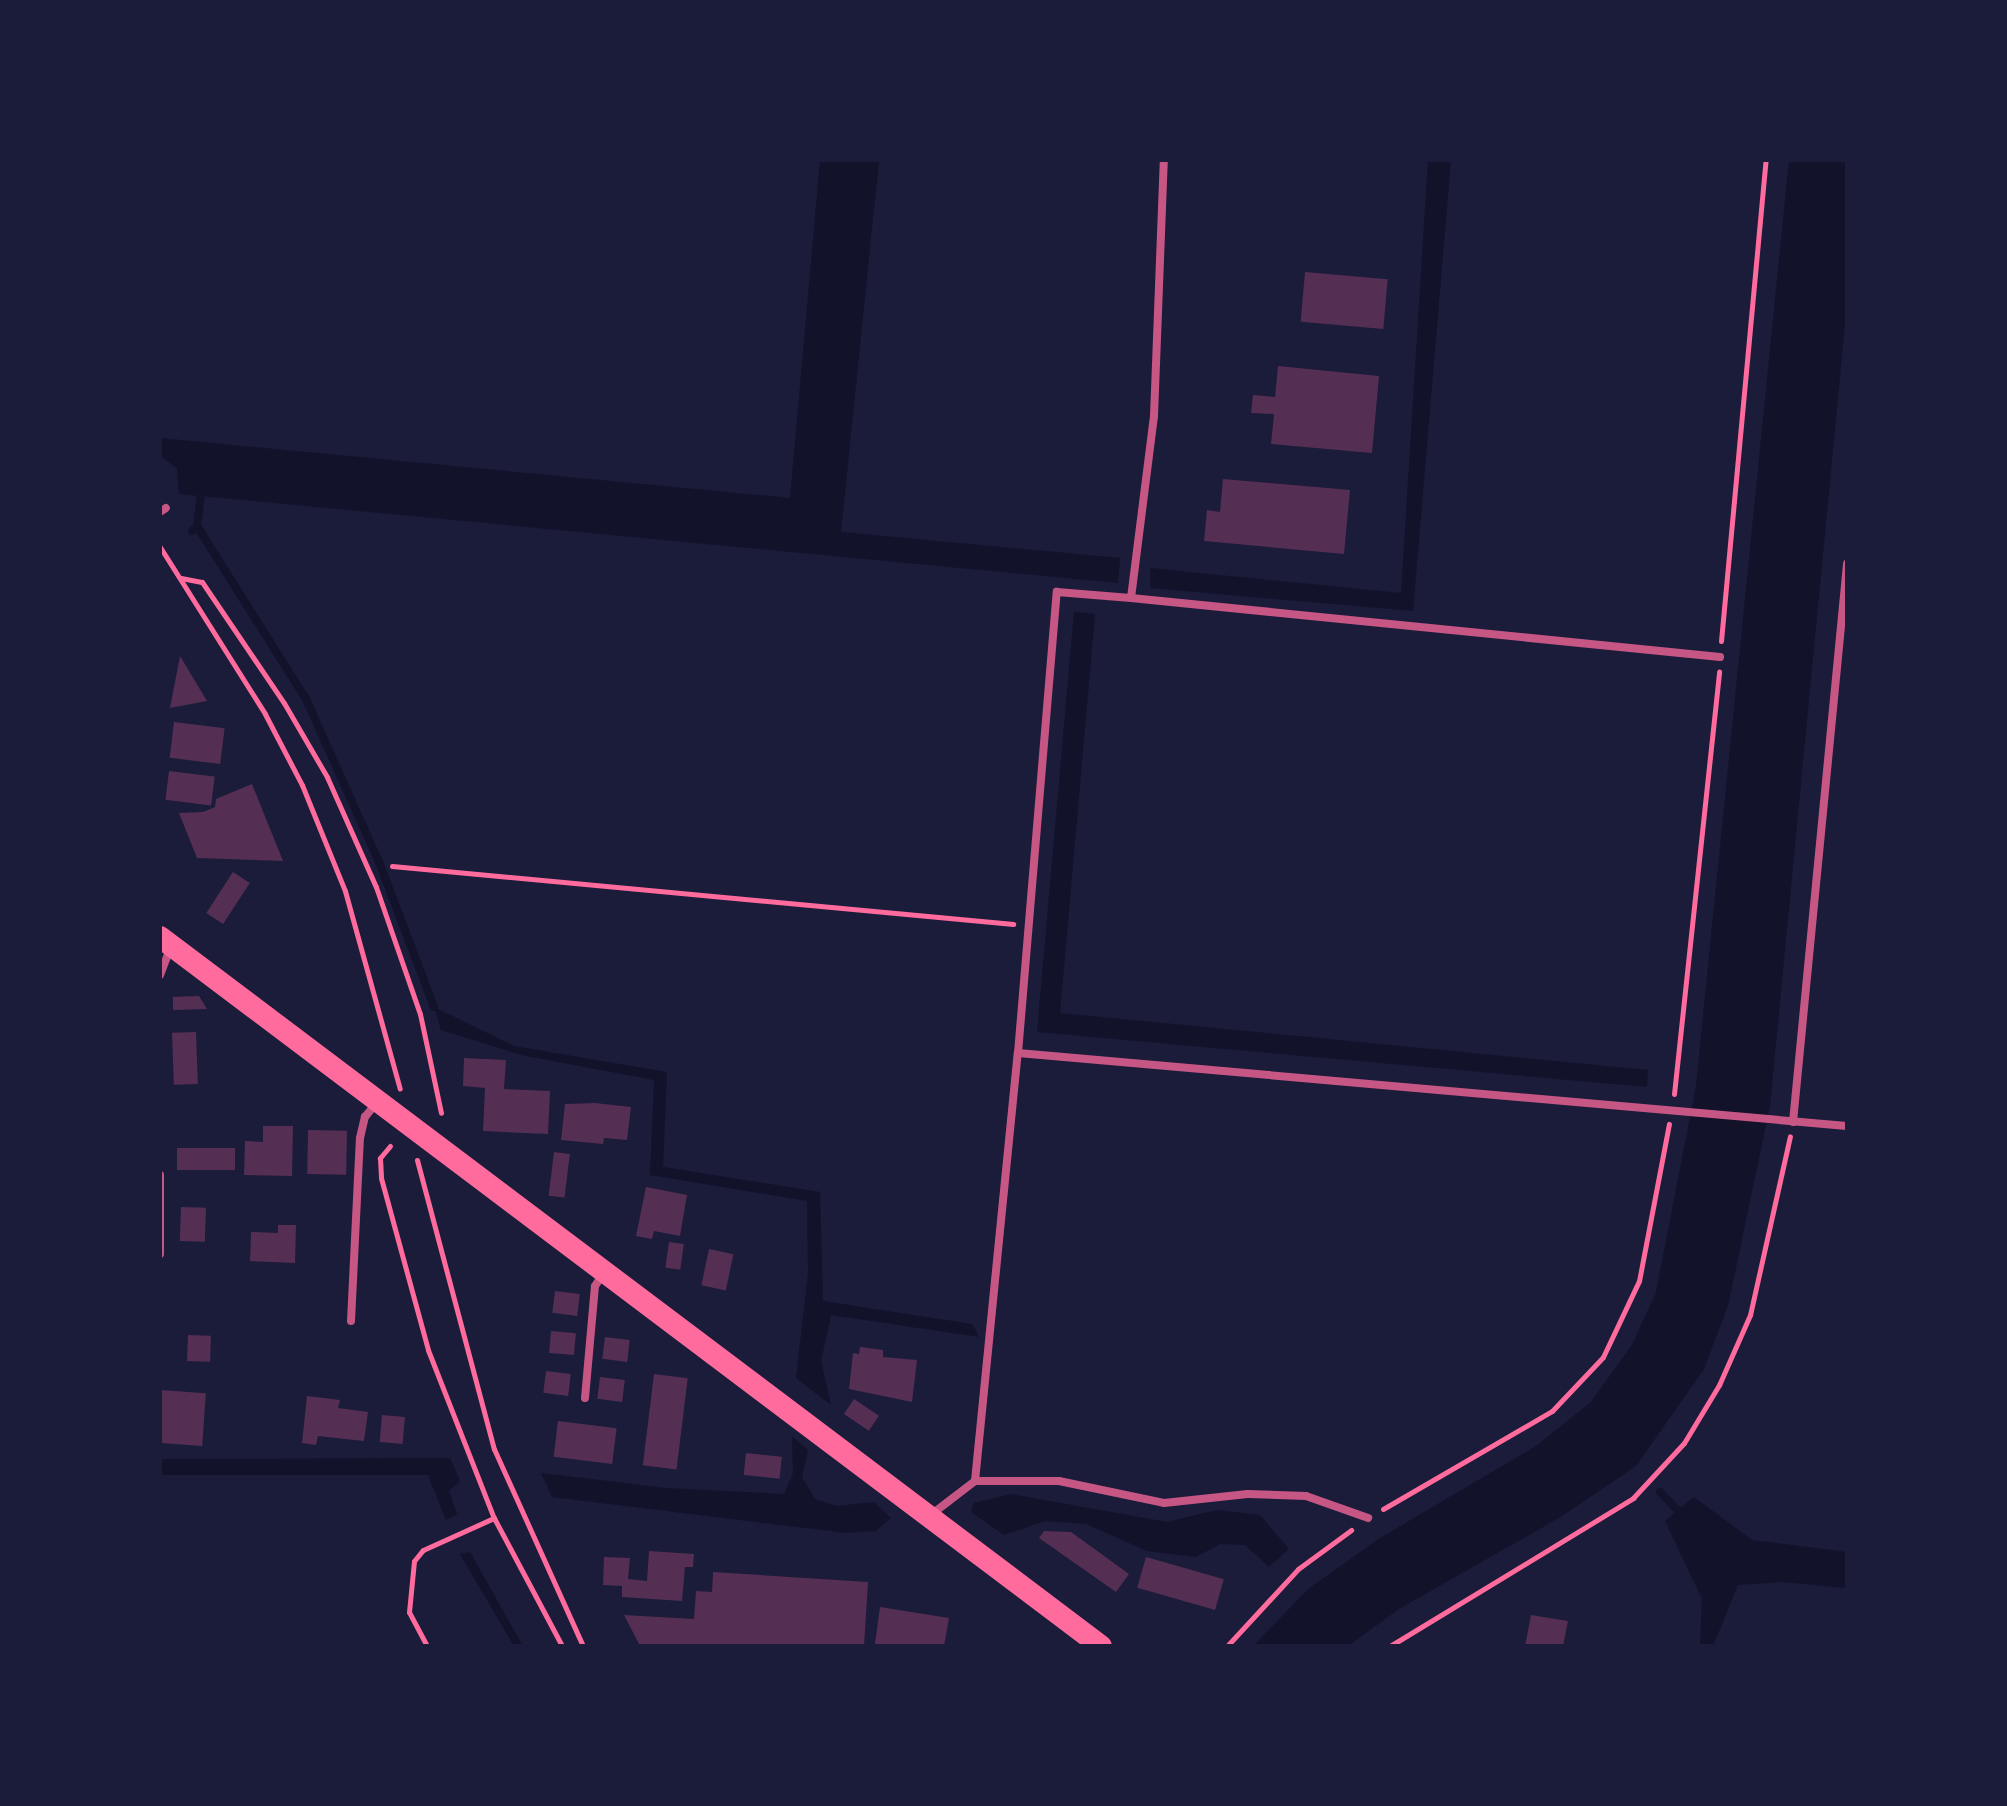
<!DOCTYPE html>
<style>
body{margin:0}
#map{position:relative;width:2007px;height:1806px;overflow:hidden;background:#1b1b3a;font-family:Mulish,sans-serif}
div>[style]{position:absolute}
[style*='--x']{left:calc(var(--x)*1px);top:calc(var(--y)*1px);width:calc(var(--w)*1px);rotate:calc(var(--a)*1deg)}
.water>*{inset:0;background:#12122b}
.stream>*{height:8px;margin:-4px;padding:0 4px;transform-origin:4px;border-radius:4px;background:#12122b}
.building>*{inset:0;background:#542f53;transform-origin:0 0}
.path>*{height:5px;margin:-2.5px;padding:0 2.5px;transform-origin:2.5px;border-radius:2.5px;background:#ff6b9d}
.minor>*{height:8px;margin:-4px;padding:0 4px;transform-origin:4px;border-radius:4px;background:#c65784}
.trunk>*{height:22px;margin:-11px;padding:0 11px;transform-origin:11px;border-radius:11px;background:#ff6b9d}
span{translate:-50% -50%;white-space:nowrap;text-align:center;line-height:1.15;-webkit-text-stroke:8px #1b1b3a;paint-order:stroke}
.frame{position:absolute;inset:0;border:162px solid #1b1b3a;pointer-events:none}
</style>
<div id="map">
<div class="water">
<div style="clip-path:polygon(820px 160px,879px 160px,841px 532px,1120px 558px,1118px 583px,179px 494px,177px 469px,160px 455px,160px 438px,790px 498px)"></div>
<div style="clip-path:polygon(1428px 160px,1451px 160px,1413px 611px,1150px 588px,1150px 568px,1401px 593px)"></div>
<div style="clip-path:polygon(1789px 160px,1847px 160px,1847px 304px,1770px 1106px,1728px 1306px,1704px 1369px,1636px 1466px,1559px 1518px,1399px 1609px,1348px 1646px,1253px 1646px,1308px 1589px,1380px 1538px,1536px 1446px,1590px 1403px,1632px 1345px,1656px 1292px,1696px 1086px)"></div>
<div style="clip-path:polygon(1074px 612px,1095px 614px,1060px 1013px,1648px 1070px,1647px 1087px,1037px 1032px)"></div>
<div style="clip-path:polygon(434px 1007px,514px 1046px,667px 1072px,663px 1167px,820px 1192px,823px 1301px,972px 1324px,979px 1337px,831px 1315px,821px 1361px,831px 1405px,796px 1378px,808px 1273px,807px 1201px,650px 1175px,654px 1080px,521px 1055px,441px 1030px)"></div>
<div style="clip-path:polygon(792px 1436px,808px 1450px,802px 1477px,815px 1499px,837px 1506px,874px 1502px,891px 1518px,876px 1531px,846px 1533px,552px 1497px,541px 1473px,667px 1488px,784px 1494px,793px 1473px)"></div>
<div style="clip-path:polygon(450px 1458px,460px 1481px,449px 1491px,457px 1514px,446px 1520px,428px 1475px,160px 1475px,160px 1459px)"></div>
<div style="clip-path:polygon(1011px 1494px,1167px 1522px,1217px 1510px,1260px 1515px,1289px 1549px,1269px 1567px,1245px 1545px,1220px 1544px,1196px 1557px,1147px 1551px,1086px 1524px,1045px 1521px,1004px 1535px,971px 1512px,974px 1503px)"></div>
<div style="clip-path:polygon(1694px 1497px,1752px 1540px,1847px 1552px,1847px 1588px,1782px 1582px,1738px 1585px,1713px 1646px,1700px 1646px,1702px 1599px,1665px 1521px)"></div>
<div style="clip-path:polygon(470px 1552px,523px 1646px,514px 1646px,460px 1554px)"></div>
</div>
<div class="stream">
<div style="--x:197;--y:526;--w:204;--a:57.8"></div>
<div style="--x:306;--y:699;--w:179;--a:65.9"></div>
<div style="--x:379;--y:862;--w:155;--a:69.2"></div>
<div style="--x:192;--y:531;--w:7;--a:-45"></div>
<div style="--x:197;--y:526;--w:39;--a:-83"></div>
<div style="--x:1660;--y:1492;--w:35;--a:46"></div>
</div>
<div class="building">
<div style="left:1305px;top:272px;width:83px;height:50px;rotate:5deg"></div>
<div style="clip-path:polygon(1278px 366px,1379px 376px,1372px 453px,1271px 444px,1274px 414px,1251px 413px,1253px 395px,1275px 397px)"></div>
<div style="clip-path:polygon(1223px 479px,1350px 490px,1344px 554px,1204px 541px,1207px 510px,1220px 512px)"></div>
<div style="clip-path:polygon(180px 656px,207px 701px,170px 708px)"></div>
<div style="left:174px;top:722px;width:51px;height:36px;rotate:7deg"></div>
<div style="left:169px;top:771px;width:46px;height:29px;rotate:7deg"></div>
<div style="clip-path:polygon(252px 784px,283px 861px,197px 858px,179px 813px,203px 812px,215px 807px,216px 799px)"></div>
<div style="left:233px;top:872px;width:20px;height:49px;rotate:33deg"></div>
<div style="clip-path:polygon(199px 996px,207px 1009px,173px 1010px,173px 997px)"></div>
<div style="left:196px;top:1032px;width:52px;height:24px;rotate:88deg"></div>
<div style="clip-path:polygon(464px 1058px,506px 1060px,504px 1089px,550px 1091px,548px 1134px,483px 1131px,485px 1088px,463px 1086px)"></div>
<div style="clip-path:polygon(595px 1103px,631px 1107px,627px 1140px,604px 1138px,603px 1144px,561px 1140px,565px 1104px)"></div>
<div style="clip-path:polygon(263px 1126px,293px 1126px,292px 1176px,244px 1175px,245px 1141px,263px 1142px)"></div>
<div style="left:308px;top:1130px;width:39px;height:44px;rotate:1deg"></div>
<div style="left:177px;top:1148px;width:58px;height:22px"></div>
<div style="left:554px;top:1152px;width:16px;height:44px;rotate:7deg"></div>
<div style="clip-path:polygon(646px 1187px,687px 1195px,680px 1236px,654px 1231px,652px 1239px,636px 1236px)"></div>
<div style="left:181px;top:1207px;width:25px;height:34px;rotate:2deg"></div>
<div style="clip-path:polygon(278px 1225px,296px 1225px,295px 1263px,250px 1261px,251px 1232px,278px 1233px)"></div>
<div style="left:669px;top:1242px;width:15px;height:26px;rotate:8deg"></div>
<div style="left:709px;top:1249px;width:25px;height:37px;rotate:12deg"></div>
<div style="left:555px;top:1291px;width:25px;height:22px;rotate:7deg"></div>
<div style="left:551px;top:1331px;width:25px;height:22px;rotate:5deg"></div>
<div style="left:188px;top:1335px;width:23px;height:26px;rotate:2deg"></div>
<div style="left:605px;top:1337px;width:25px;height:22px;rotate:7deg"></div>
<div style="clip-path:polygon(860px 1347px,883px 1350px,883px 1357px,917px 1360px,912px 1402px,849px 1389px,853px 1353px,859px 1354px)"></div>
<div style="left:546px;top:1371px;width:25px;height:22px;rotate:7deg"></div>
<div style="left:654px;top:1374px;width:34px;height:92px;rotate:7deg"></div>
<div style="left:600px;top:1377px;width:25px;height:22px;rotate:7deg"></div>
<div style="left:160px;top:1390px;width:46px;height:53px;rotate:4deg"></div>
<div style="clip-path:polygon(307px 1396px,340px 1400px,338px 1408px,368px 1412px,364px 1441px,318px 1436px,316px 1445px,302px 1443px)"></div>
<div style="left:854px;top:1399px;width:30px;height:18px;rotate:34deg"></div>
<div style="left:382px;top:1415px;width:23px;height:27px;rotate:5deg"></div>
<div style="left:558px;top:1421px;width:59px;height:36px;rotate:7deg"></div>
<div style="left:746px;top:1453px;width:36px;height:22px;rotate:6deg"></div>
<div style="clip-path:polygon(1044px 1531px,1071px 1532px,1129px 1574px,1116px 1592px,1039px 1538px)"></div>
<div style="clip-path:polygon(649px 1551px,694px 1554px,693px 1567px,685px 1567px,682px 1601px,622px 1597px,622px 1586px,603px 1585px,604px 1557px,630px 1558px,628px 1579px,647px 1581px)"></div>
<div style="left:1146px;top:1557px;width:81px;height:32px;rotate:16deg"></div>
<div style="clip-path:polygon(713px 1572px,868px 1582px,864px 1646px,640px 1646px,624px 1615px,694px 1619px,696px 1591px,712px 1592px)"></div>
<div style="clip-path:polygon(880px 1607px,949px 1618px,944px 1646px,875px 1644px)"></div>
<div style="clip-path:polygon(1531px 1615px,1568px 1621px,1563px 1646px,1525px 1646px)"></div>
</div>
<div class="path">
<div style="--x:160;--y:547;--w:197;--a:57.8"></div>
<div style="--x:265;--y:714;--w:80;--a:62.5"></div>
<div style="--x:302;--y:785;--w:114;--a:67.9"></div>
<div style="--x:345;--y:891;--w:205;--a:74.5"></div>
<div style="--x:181;--y:578;--w:21;--a:11"></div>
<div style="--x:202;--y:582;--w:146;--a:55.9"></div>
<div style="--x:284;--y:703;--w:86;--a:59.8"></div>
<div style="--x:327;--y:777;--w:120;--a:66"></div>
<div style="--x:376;--y:887;--w:134;--a:70.9"></div>
<div style="--x:420;--y:1014;--w:101;--a:78"></div>
<div style="--x:1721;--y:641;--w:483;--a:-84.7"></div>
<div style="--x:392;--y:866;--w:624;--a:5.34"></div>
<div style="--x:1674;--y:1094;--w:425;--a:-83.9"></div>
<div style="--x:390;--y:1146;--w:16;--a:130"></div>
<div style="--x:380;--y:1158;--w:20;--a:87"></div>
<div style="--x:381;--y:1178;--w:178;--a:74.7"></div>
<div style="--x:428;--y:1350;--w:180;--a:68.6"></div>
<div style="--x:494;--y:1518;--w:145;--a:62"></div>
<div style="--x:417;--y:1160;--w:299;--a:75.1"></div>
<div style="--x:494;--y:1449;--w:216;--a:65.7"></div>
<div style="--x:1383;--y:1509;--w:195;--a:-30.1"></div>
<div style="--x:1552;--y:1411;--w:74;--a:-46.6"></div>
<div style="--x:1603;--y:1357;--w:84;--a:-64.7"></div>
<div style="--x:1639;--y:1281;--w:160;--a:-79.2"></div>
<div style="--x:427;--y:1646;--w:38;--a:-118"></div>
<div style="--x:409;--y:1612;--w:51;--a:-84.4"></div>
<div style="--x:414;--y:1561;--w:14;--a:-51"></div>
<div style="--x:423;--y:1550;--w:78;--a:-24.3"></div>
<div style="--x:1227;--y:1646;--w:105;--a:-47.3"></div>
<div style="--x:1298;--y:1569;--w:66;--a:-36.3"></div>
<div style="--x:1390;--y:1646;--w:285;--a:-31.3"></div>
<div style="--x:1633;--y:1498;--w:75;--a:-47.2"></div>
<div style="--x:1684;--y:1443;--w:68;--a:-58.9"></div>
<div style="--x:1719;--y:1385;--w:77;--a:-66.1"></div>
<div style="--x:1750;--y:1315;--w:183;--a:-77.4"></div>
</div>
<div class="minor">
<div style="--x:160;--y:512;--w:7;--a:-34"></div>
<div style="--x:1131;--y:598;--w:592;--a:5.72"></div>
<div style="--x:160;--y:975;--w:31;--a:-69"></div>
<div style="--x:1018;--y:1053;--w:463;--a:-85.2"></div>
<div style="--x:1057;--y:592;--w:74;--a:4.6"></div>
<div style="--x:1131;--y:598;--w:183;--a:-82.8"></div>
<div style="--x:1154;--y:416;--w:256;--a:-87.8"></div>
<div style="--x:1793;--y:1122;--w:561;--a:-84.47"></div>
<div style="--x:160;--y:1175;--w:79;--a:90"></div>
<div style="--x:351;--y:1321;--w:183;--a:-87.2"></div>
<div style="--x:360;--y:1138;--w:22;--a:-77"></div>
<div style="--x:365;--y:1117;--w:19;--a:-51"></div>
<div style="--x:585;--y:1398;--w:112;--a:-84.9"></div>
<div style="--x:595;--y:1286;--w:14;--a:-56"></div>
<div style="--x:975;--y:1481;--w:84;--a:0"></div>
<div style="--x:1059;--y:1481;--w:107;--a:11.8"></div>
<div style="--x:1164;--y:1503;--w:84;--a:-6.1"></div>
<div style="--x:1248;--y:1494;--w:58;--a:2"></div>
<div style="--x:1306;--y:1496;--w:66;--a:19.5"></div>
<div style="--x:932;--y:1514;--w:54;--a:-37.5"></div>
<div style="--x:975;--y:1481;--w:430;--a:-84.3"></div>
<div style="--x:1018;--y:1053;--w:832;--a:5.03"></div>
</div>
<div class="trunk">
<div style="--x:160;--y:937;--w:1178;--a:37"></div>
</div>
<div class="frame"></div>
</div>
